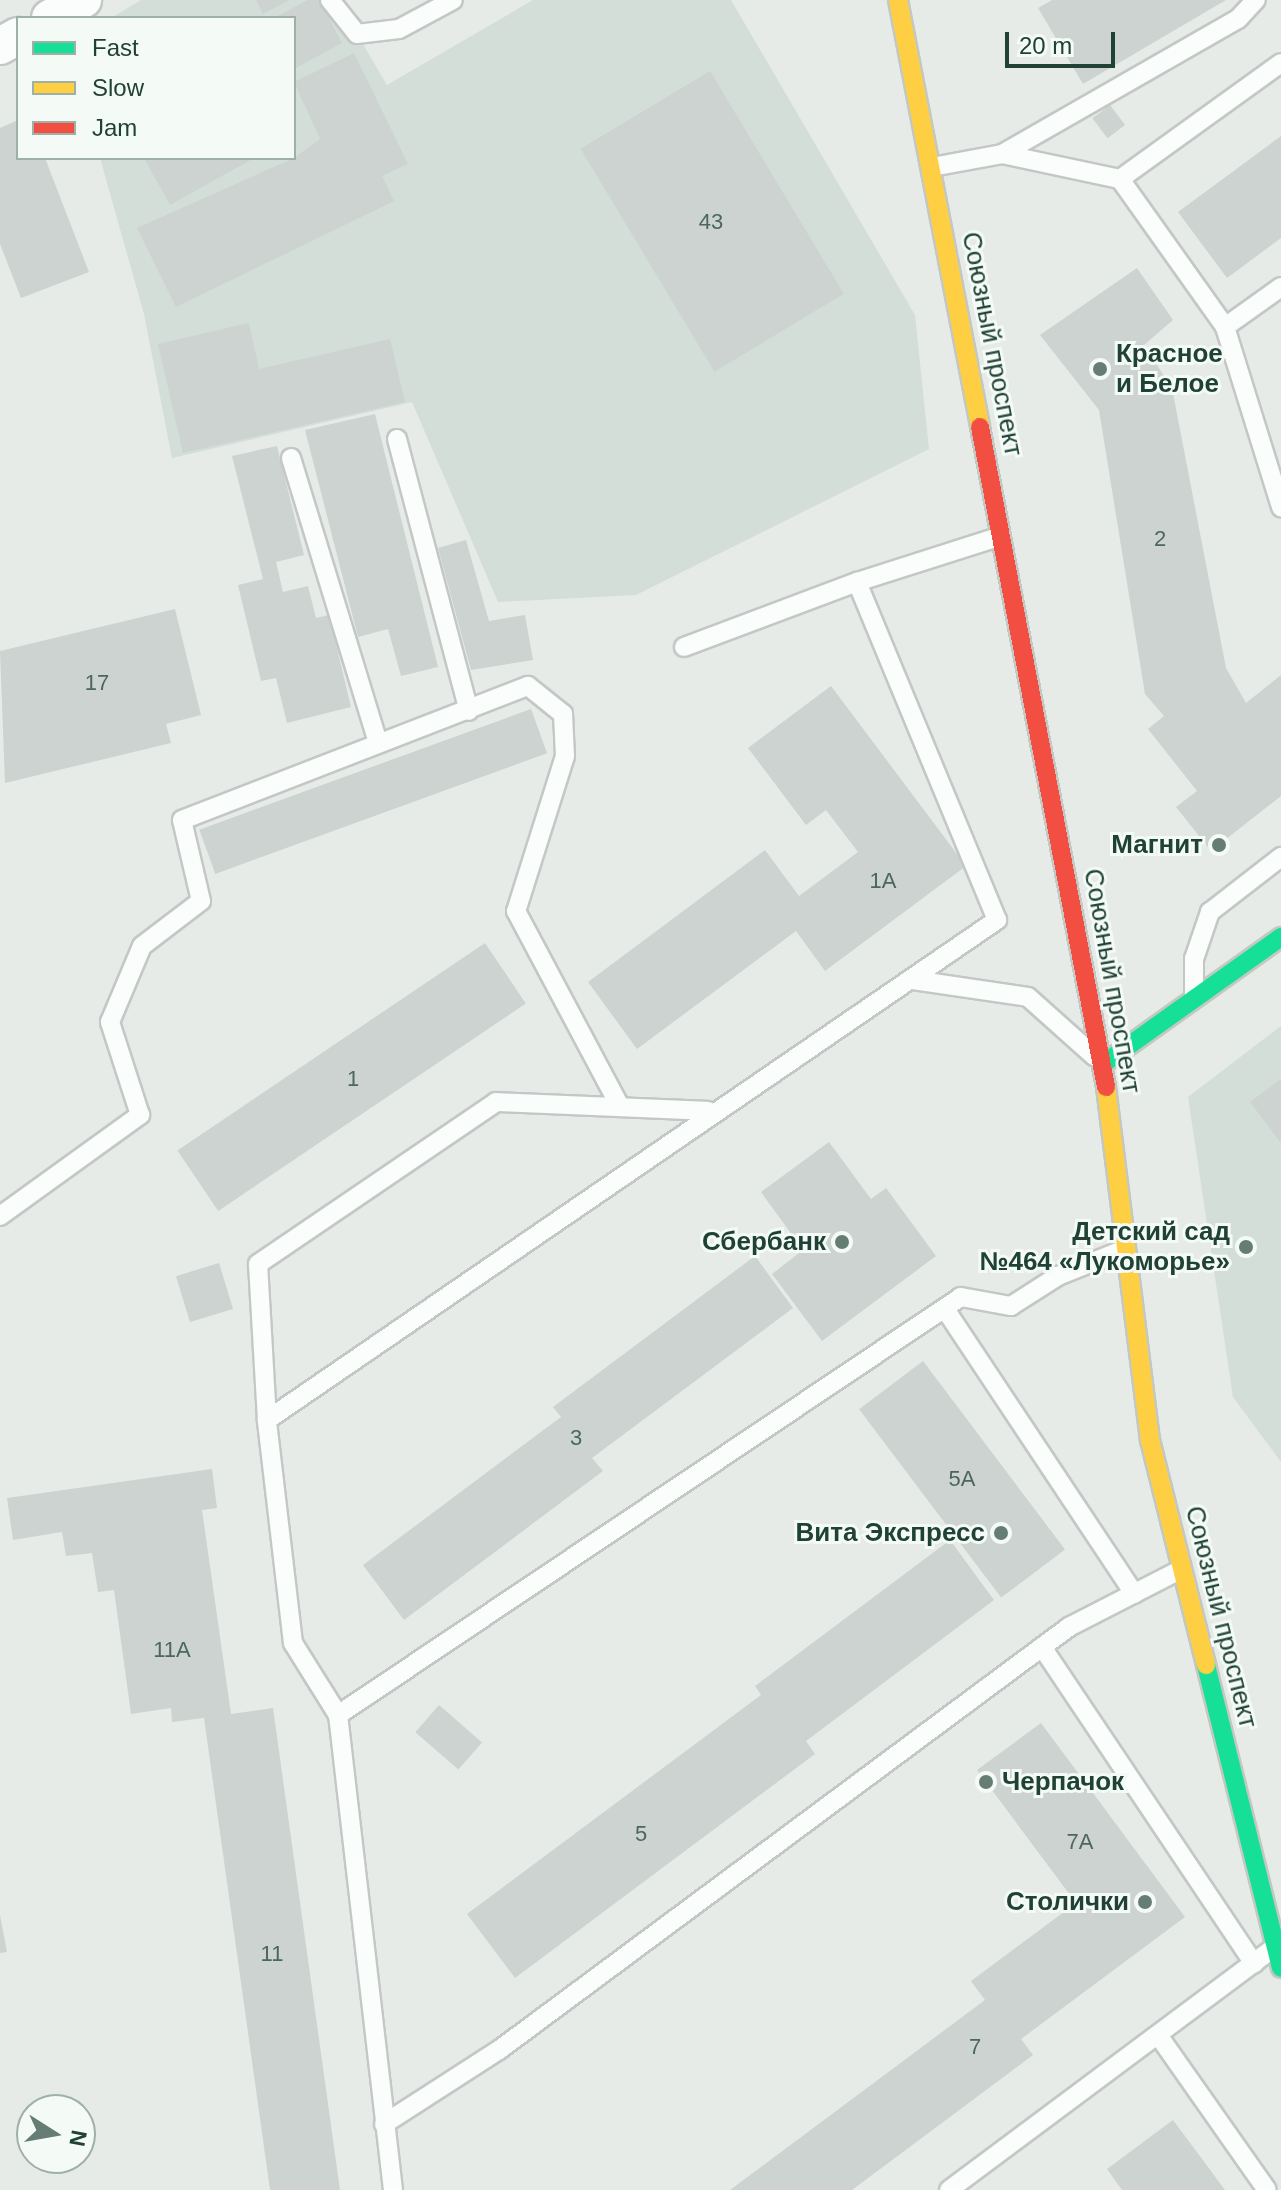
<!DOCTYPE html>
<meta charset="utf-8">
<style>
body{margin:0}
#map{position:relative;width:1281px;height:2190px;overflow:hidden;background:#e6ebe8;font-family:Helvetica,sans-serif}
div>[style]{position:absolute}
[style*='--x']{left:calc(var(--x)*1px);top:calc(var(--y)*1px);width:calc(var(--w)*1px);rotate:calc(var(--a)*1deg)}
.built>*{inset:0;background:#d3ded8}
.building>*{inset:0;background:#ccd3d0;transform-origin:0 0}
.roads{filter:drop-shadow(2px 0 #c3c8c5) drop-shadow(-2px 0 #c3c8c5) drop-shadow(0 2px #c3c8c5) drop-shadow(0 -2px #c3c8c5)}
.lane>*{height:18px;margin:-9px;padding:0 9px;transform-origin:9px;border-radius:9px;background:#fbfcfc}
.street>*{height:36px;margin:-18px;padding:0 18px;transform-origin:18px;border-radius:18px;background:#fbfcfc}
.fast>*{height:18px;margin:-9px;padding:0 9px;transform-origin:9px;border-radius:9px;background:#16e098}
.slow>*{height:18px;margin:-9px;padding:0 9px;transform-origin:9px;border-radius:9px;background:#ffcf43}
.jam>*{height:18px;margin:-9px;padding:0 9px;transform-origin:9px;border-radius:9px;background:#f24e42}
.dots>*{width:22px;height:22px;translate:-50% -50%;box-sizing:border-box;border:4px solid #f4faf6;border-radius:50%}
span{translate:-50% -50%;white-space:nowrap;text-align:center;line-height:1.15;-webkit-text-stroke:6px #f4faf6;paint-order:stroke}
.number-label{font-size:22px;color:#4c675d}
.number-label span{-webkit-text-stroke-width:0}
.street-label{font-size:26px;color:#204236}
.poi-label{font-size:26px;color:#204236;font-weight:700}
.left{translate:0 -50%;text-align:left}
.right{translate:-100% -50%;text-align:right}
.legend{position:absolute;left:16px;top:16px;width:280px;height:144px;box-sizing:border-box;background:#f4faf6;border:2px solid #9fb0a9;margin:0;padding:10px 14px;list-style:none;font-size:24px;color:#204236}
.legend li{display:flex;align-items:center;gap:16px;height:40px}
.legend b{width:40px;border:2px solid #9fb0a9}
.north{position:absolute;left:16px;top:2094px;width:80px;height:80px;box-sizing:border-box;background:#f4faf6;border:2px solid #9fb0a9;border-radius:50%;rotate:101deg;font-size:22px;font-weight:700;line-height:32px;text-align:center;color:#204236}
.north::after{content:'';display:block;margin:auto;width:28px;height:36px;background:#657d74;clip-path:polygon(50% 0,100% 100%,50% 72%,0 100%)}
.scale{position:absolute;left:1005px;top:32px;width:110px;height:36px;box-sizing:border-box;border:4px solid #204236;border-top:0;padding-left:10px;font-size:24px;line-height:28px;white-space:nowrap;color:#204236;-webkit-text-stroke:6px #f4faf6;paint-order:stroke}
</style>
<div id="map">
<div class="built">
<div style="clip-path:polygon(141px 0,337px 0,387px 85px,533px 0,731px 0,915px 315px,929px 449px,636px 595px,498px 602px,412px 402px,172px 458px,144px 314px,100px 158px,294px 158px,294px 18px,111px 18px)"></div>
<div style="clip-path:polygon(1281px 1026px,1281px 1462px,1233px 1397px,1188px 1097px)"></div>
</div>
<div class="building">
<div style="clip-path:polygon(256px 0,289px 0,263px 14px)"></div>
<div style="clip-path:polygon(308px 0,319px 0,342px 43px,294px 69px,294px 18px,274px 18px)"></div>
<div style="clip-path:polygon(1052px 0,1226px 0,1083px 84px,1038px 8px)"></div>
<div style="clip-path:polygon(354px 53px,408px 164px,382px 176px,394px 201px,176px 307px,137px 228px,294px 158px,320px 139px,294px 82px)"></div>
<div style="left:710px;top:71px;width:260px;height:151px;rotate:59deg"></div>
<div style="left:1110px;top:105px;width:25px;height:22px;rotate:53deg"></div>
<div style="clip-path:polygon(18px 120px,18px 158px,45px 158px,89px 272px,21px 298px,0 244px,0 128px)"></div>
<div style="clip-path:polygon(1281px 136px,1281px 238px,1227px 278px,1178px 212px)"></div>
<div style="clip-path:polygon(144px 158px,254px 158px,170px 205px)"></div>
<div style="clip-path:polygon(1137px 268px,1173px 320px,1144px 345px,1172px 388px,1226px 668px,1246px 703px,1281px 675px,1281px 796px,1211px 851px,1176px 807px,1197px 791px,1148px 729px,1164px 716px,1145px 694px,1099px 410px,1040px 335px)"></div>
<div style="clip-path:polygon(249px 323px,259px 369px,390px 339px,405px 402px,183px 453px,158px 344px)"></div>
<div style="clip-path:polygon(375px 414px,438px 667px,401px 676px,388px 629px,358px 637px,305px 430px)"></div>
<div style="clip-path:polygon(277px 446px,304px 555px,276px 562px,283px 592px,308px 586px,316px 618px,329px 615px,351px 707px,287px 723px,276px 678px,261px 681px,238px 585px,263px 579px,232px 456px)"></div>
<div style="clip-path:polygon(466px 540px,489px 621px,525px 615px,533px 660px,471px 670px,438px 548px)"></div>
<div style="clip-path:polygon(175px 609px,201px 715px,166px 724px,171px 743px,5px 783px,0 651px)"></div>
<div style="clip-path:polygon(831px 686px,966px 866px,825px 971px,796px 931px,637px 1049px,588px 982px,765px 850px,799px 896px,858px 852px,826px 810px,806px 825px,748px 748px)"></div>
<div style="left:531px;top:709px;width:47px;height:353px;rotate:70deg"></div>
<div style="left:485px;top:943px;width:73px;height:371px;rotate:56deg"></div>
<div style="clip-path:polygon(1281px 1079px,1281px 1143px,1250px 1102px)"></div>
<div style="clip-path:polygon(829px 1142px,871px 1199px,886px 1188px,936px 1256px,822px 1341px,772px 1274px,803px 1250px,761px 1192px)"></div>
<div style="clip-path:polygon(755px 1256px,793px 1308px,592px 1458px,603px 1471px,404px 1620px,363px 1565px,561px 1417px,553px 1407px)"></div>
<div style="left:219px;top:1263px;width:48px;height:45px;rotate:73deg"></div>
<div style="left:923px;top:1361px;width:236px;height:80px;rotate:53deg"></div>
<div style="clip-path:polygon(212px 1469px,217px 1508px,202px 1510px,231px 1714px,273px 1708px,340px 2190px,270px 2190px,204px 1718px,172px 1722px,171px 1708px,131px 1714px,114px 1590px,98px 1592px,92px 1553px,66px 1556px,62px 1532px,13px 1540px,7px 1498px)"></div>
<div style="clip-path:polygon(950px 1540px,994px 1600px,806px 1741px,815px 1754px,515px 1978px,467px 1914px,761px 1695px,755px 1686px)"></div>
<div style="left:439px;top:1705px;width:57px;height:36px;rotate:41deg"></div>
<div style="clip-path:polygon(1041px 1723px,1185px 1917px,1021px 2039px,1033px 2055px,852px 2190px,730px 2190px,985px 2000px,971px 1981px,1076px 1903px,977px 1770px)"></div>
<div style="clip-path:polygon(0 1915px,7px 1952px,0 1953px)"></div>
<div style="clip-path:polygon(1173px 2120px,1205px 2163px,1225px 2190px,1122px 2190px,1107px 2169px)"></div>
</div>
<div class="roads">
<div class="lane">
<div style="--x:330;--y:0;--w:43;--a:51.5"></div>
<div style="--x:357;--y:34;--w:42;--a:-6.8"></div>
<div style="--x:399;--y:29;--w:61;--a:-28.2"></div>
<div style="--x:1002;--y:154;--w:272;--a:-29.8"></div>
<div style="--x:1238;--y:19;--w:26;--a:-47"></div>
<div style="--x:932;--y:167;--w:71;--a:-10.5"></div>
<div style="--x:1002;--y:154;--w:121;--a:12"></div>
<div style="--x:1120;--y:179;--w:198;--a:-35.8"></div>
<div style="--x:1120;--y:179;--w:181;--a:54.6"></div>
<div style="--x:1225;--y:327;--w:189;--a:72.7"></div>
<div style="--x:1225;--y:327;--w:69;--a:-35.5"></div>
<div style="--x:397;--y:439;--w:281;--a:75.2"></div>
<div style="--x:291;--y:458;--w:297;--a:73"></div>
<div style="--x:684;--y:647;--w:185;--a:-20.6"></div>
<div style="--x:913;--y:980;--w:116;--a:8.4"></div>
<div style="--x:1028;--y:997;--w:89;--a:41.8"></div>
<div style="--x:1194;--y:996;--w:37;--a:-90"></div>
<div style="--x:1194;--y:959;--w:50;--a:-71.2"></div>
<div style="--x:1210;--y:912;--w:90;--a:-37.8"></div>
<div style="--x:0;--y:1216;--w:173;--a:-35.8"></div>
<div style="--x:140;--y:1115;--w:98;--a:-107.9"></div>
<div style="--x:110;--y:1022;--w:82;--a:-67.2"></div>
<div style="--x:142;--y:946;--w:74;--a:-37.3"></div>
<div style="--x:201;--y:901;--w:83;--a:-103.2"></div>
<div style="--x:182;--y:820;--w:371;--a:-21.2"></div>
<div style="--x:528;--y:686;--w:45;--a:38.7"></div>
<div style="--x:563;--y:714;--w:42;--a:87.3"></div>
<div style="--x:565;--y:756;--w:163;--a:107.5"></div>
<div style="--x:516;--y:911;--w:222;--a:62"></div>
<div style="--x:945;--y:1309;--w:342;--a:56.4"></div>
<div style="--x:267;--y:1420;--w:156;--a:-93.3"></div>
<div style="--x:258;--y:1264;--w:288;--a:-34.2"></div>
<div style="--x:496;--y:1102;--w:212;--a:2.4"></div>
<div style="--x:1042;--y:1647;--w:381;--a:56.2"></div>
<div style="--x:338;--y:1715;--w:750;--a:-33.86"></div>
<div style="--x:961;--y:1297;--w:51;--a:10.2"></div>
<div style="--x:1011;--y:1306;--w:56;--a:-32.6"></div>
<div style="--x:1058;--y:1276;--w:72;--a:-21.9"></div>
<div style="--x:1158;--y:2035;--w:189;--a:54.9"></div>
<div style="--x:384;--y:2124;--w:137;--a:-32.8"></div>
<div style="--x:499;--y:2050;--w:710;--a:-36.58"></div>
<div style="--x:1069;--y:1627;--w:125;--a:-27.2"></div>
<div style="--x:393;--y:2190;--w:478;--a:-96.6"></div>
<div style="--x:338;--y:1715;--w:85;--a:-122"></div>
<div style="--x:293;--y:1643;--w:225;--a:-96.7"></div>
<div style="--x:267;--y:1420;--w:885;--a:-34.41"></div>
<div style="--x:997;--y:920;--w:366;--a:-112.5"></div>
<div style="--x:857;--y:582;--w:151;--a:-17.7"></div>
<div style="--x:949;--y:2190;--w:405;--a:-36.7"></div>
</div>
<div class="street">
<div style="--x:50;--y:18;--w:38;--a:-29"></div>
<div style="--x:0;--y:46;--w:21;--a:-29"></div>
</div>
<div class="fast">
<div style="--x:1103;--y:1064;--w:219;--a:-35.5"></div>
<div style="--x:1206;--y:1665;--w:312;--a:76.1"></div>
</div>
<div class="slow">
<div style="--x:898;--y:0;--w:435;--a:79.1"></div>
<div style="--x:1106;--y:1087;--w:356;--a:82.9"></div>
<div style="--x:1150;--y:1440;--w:232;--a:76"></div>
</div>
<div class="jam">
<div style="--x:980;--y:427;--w:672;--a:79.19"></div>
</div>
</div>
<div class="dots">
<div style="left:1100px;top:369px;background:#657d74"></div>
<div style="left:1219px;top:845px;background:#657d74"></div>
<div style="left:842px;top:1242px;background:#657d74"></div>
<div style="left:1246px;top:1247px;background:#657d74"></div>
<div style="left:1001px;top:1533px;background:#657d74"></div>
<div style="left:986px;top:1782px;background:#657d74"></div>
<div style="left:1145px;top:1902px;background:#657d74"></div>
</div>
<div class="number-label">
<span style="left:711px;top:222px">43</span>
<span style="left:1160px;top:539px">2</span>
<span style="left:97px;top:683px">17</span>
<span style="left:883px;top:881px">1А</span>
<span style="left:353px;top:1079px">1</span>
<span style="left:576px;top:1438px">3</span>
<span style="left:962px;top:1479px">5А</span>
<span style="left:172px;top:1650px">11А</span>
<span style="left:641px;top:1834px">5</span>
<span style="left:1080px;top:1842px">7А</span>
<span style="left:272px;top:1954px">11</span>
<span style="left:975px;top:2047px">7</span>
</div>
<div class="street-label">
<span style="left:992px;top:344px;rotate:79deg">Союзный проспект</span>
<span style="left:1112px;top:981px;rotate:80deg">Союзный проспект</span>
<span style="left:1221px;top:1617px;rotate:76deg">Союзный проспект</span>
</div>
<div class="poi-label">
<span class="left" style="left:1116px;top:369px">Красное<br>и Белое</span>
<span class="right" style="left:1203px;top:845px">Магнит</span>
<span class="right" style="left:1230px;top:1247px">Детский сад<br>№464 «Лукоморье»</span>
<span class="right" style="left:826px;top:1242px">Сбербанк</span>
<span class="right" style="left:985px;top:1533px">Вита Экспресс</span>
<span class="left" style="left:1002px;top:1782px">Черпачок</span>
<span class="right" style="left:1129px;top:1902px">Столички</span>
</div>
<ul class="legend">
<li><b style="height:10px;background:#16e098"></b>Fast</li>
<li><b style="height:10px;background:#ffcf43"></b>Slow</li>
<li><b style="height:10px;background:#f24e42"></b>Jam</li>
</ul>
<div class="north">N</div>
<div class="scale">20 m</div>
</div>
